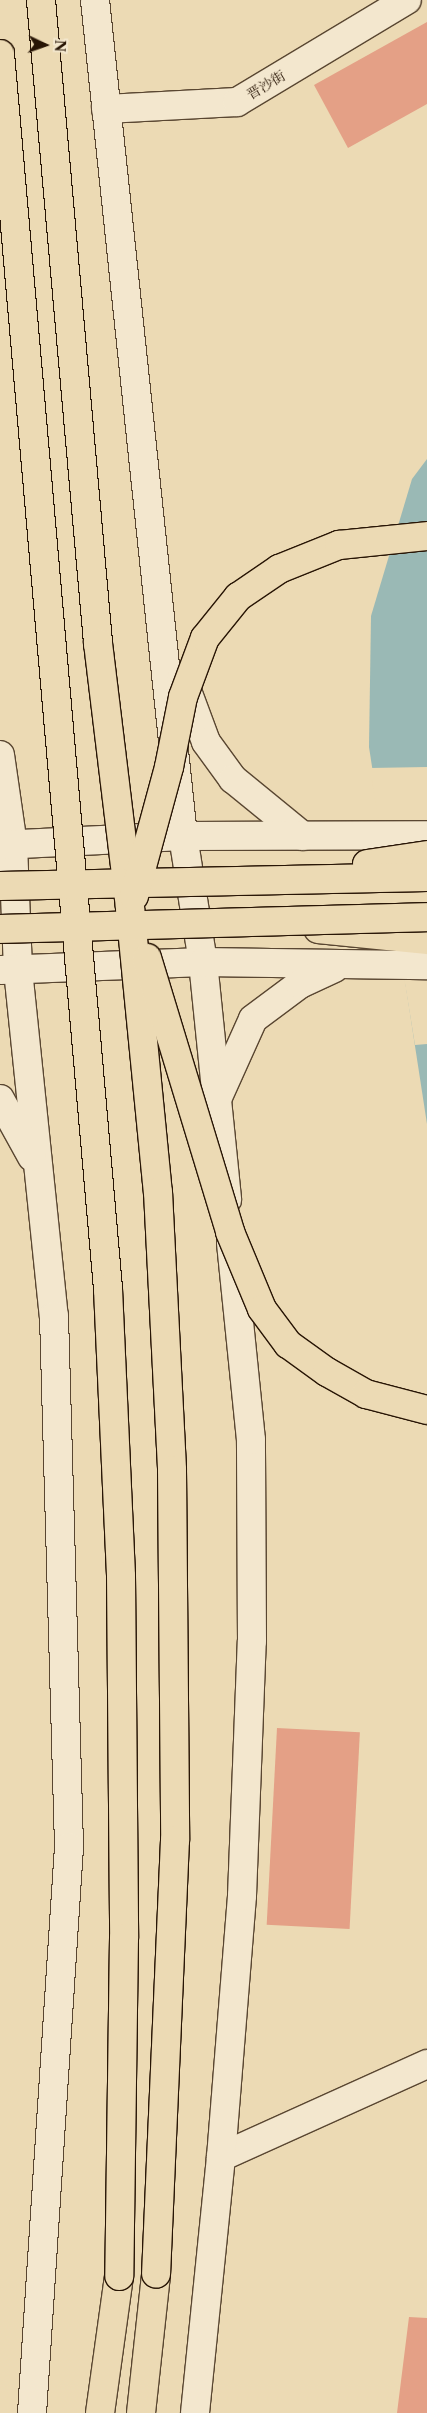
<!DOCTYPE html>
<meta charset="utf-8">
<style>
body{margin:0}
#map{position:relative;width:427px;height:2413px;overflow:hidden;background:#ecdab4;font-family:"Libre Caslon Text","Noto Serif SC",serif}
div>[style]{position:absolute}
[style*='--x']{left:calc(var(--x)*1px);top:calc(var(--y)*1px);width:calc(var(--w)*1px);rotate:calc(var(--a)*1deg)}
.water>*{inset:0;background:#9ab9b5}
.pier>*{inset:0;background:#ecdab4}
.building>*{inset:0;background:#e4a086;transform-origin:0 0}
.roads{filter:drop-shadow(1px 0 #594631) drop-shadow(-1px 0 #594631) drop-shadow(0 1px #594631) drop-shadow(0 -1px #594631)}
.street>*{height:28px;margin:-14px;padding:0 14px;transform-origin:14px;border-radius:14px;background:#f3e7ce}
.secondary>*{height:28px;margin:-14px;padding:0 14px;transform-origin:14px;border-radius:14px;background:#f3e7ce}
.primary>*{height:28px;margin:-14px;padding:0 14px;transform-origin:14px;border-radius:14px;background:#ecdab4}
.bridges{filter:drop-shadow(1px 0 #281505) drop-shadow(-1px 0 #281505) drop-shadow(0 1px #281505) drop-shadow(0 -1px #281505)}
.primary-bridge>*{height:28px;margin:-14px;padding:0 14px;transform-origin:14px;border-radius:14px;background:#ecdab4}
span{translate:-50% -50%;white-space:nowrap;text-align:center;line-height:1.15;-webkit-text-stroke:4px #f3e7ce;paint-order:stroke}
.street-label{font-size:14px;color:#281505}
.north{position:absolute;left:20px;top:20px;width:50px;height:50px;-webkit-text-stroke:4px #f3e7ce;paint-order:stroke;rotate:93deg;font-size:14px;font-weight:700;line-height:20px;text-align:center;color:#281505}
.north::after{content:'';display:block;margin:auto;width:18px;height:22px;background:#281505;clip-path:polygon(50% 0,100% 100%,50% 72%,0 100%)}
</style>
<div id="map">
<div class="water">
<div style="clip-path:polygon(427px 459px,427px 1124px,369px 747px,371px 616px,412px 479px)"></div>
</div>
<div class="pier">
<div style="clip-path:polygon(427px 767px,427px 1044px,415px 1045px,370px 768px)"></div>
</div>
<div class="building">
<div style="clip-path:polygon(427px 22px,427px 104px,348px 148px,314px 85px)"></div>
<div style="left:277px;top:1728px;width:83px;height:197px;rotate:3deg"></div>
<div style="clip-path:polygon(409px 2317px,427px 2318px,427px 2413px,397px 2413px)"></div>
</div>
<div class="roads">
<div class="street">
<div style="--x:106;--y:109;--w:131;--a:-3.1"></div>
<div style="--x:237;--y:102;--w:198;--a:-31"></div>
<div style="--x:221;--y:2157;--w:226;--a:-24.3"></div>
</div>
<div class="secondary">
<div style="--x:95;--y:0;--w:841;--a:83.99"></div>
<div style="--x:183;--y:836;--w:128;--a:81"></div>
<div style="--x:203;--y:962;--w:239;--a:84.2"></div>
<div style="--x:182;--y:677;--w:69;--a:69.7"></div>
<div style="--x:206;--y:742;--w:46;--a:53.9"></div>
<div style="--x:233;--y:779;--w:90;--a:39.2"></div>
<div style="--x:0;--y:755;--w:91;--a:81.8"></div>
<div style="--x:13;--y:845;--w:125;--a:87.7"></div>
<div style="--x:18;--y:970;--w:348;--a:84.1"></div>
<div style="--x:54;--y:1316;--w:531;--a:88.38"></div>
<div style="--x:69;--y:1847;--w:567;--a:93.74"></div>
<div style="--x:0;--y:845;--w:183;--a:-2.8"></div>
<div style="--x:183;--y:836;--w:244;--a:-0.2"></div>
<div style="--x:1;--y:970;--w:202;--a:-2.3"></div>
<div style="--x:203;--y:962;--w:224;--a:0.8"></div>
<div style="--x:218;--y:1097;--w:85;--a:-65.8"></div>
<div style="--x:253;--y:1019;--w:59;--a:-36.7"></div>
<div style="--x:300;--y:984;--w:38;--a:-25"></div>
<div style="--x:0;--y:1099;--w:66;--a:61.1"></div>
<div style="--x:195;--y:2413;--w:257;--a:-84.2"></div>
<div style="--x:221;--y:2157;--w:262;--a:-85.4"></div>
<div style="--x:242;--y:1896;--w:255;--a:-87.8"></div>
<div style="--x:252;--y:1641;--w:201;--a:-90.3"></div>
<div style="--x:251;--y:1440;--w:198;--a:-95.8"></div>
</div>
<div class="primary">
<div style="--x:318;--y:929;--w:110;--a:5.8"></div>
<div style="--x:100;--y:2413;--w:138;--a:-82.1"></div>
<div style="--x:141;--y:2413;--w:140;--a:-83.8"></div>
</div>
</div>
<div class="bridges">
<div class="primary-bridge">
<div style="--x:41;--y:0;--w:646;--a:84.93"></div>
<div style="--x:98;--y:643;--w:267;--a:83.1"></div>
<div style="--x:130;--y:908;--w:285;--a:84.4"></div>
<div style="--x:158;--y:1192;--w:278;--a:87.1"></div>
<div style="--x:172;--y:1470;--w:370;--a:89.5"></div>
<div style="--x:175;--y:1840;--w:434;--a:92.5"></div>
<div style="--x:0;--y:54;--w:1240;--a:85"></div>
<div style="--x:108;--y:1289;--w:287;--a:87.4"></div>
<div style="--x:121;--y:1576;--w:362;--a:89.5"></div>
<div style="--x:124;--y:1938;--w:338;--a:90.8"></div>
<div style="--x:367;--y:864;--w:61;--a:-8.5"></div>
<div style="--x:0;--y:886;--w:427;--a:-1.2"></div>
<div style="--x:134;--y:896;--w:134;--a:-74.8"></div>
<div style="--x:169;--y:767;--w:71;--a:-78.7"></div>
<div style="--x:183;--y:697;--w:63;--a:-69.6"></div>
<div style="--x:205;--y:638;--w:53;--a:-51.2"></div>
<div style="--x:238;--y:597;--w:50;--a:-34.3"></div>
<div style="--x:279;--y:569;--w:65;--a:-21.8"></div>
<div style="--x:339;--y:545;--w:88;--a:-5.8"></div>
<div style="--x:0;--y:929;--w:427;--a:-1.6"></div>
<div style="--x:147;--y:958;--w:286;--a:73.1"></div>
<div style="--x:230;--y:1232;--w:83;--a:67.4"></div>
<div style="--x:262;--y:1309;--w:44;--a:53.4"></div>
<div style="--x:288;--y:1344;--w:48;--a:35.7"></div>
<div style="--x:327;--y:1372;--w:45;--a:29.4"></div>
<div style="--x:366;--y:1394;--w:63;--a:14.7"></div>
</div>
</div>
<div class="street-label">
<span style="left:266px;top:85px;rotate:-31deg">晋沙街</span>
</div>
<div class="north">N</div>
</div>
